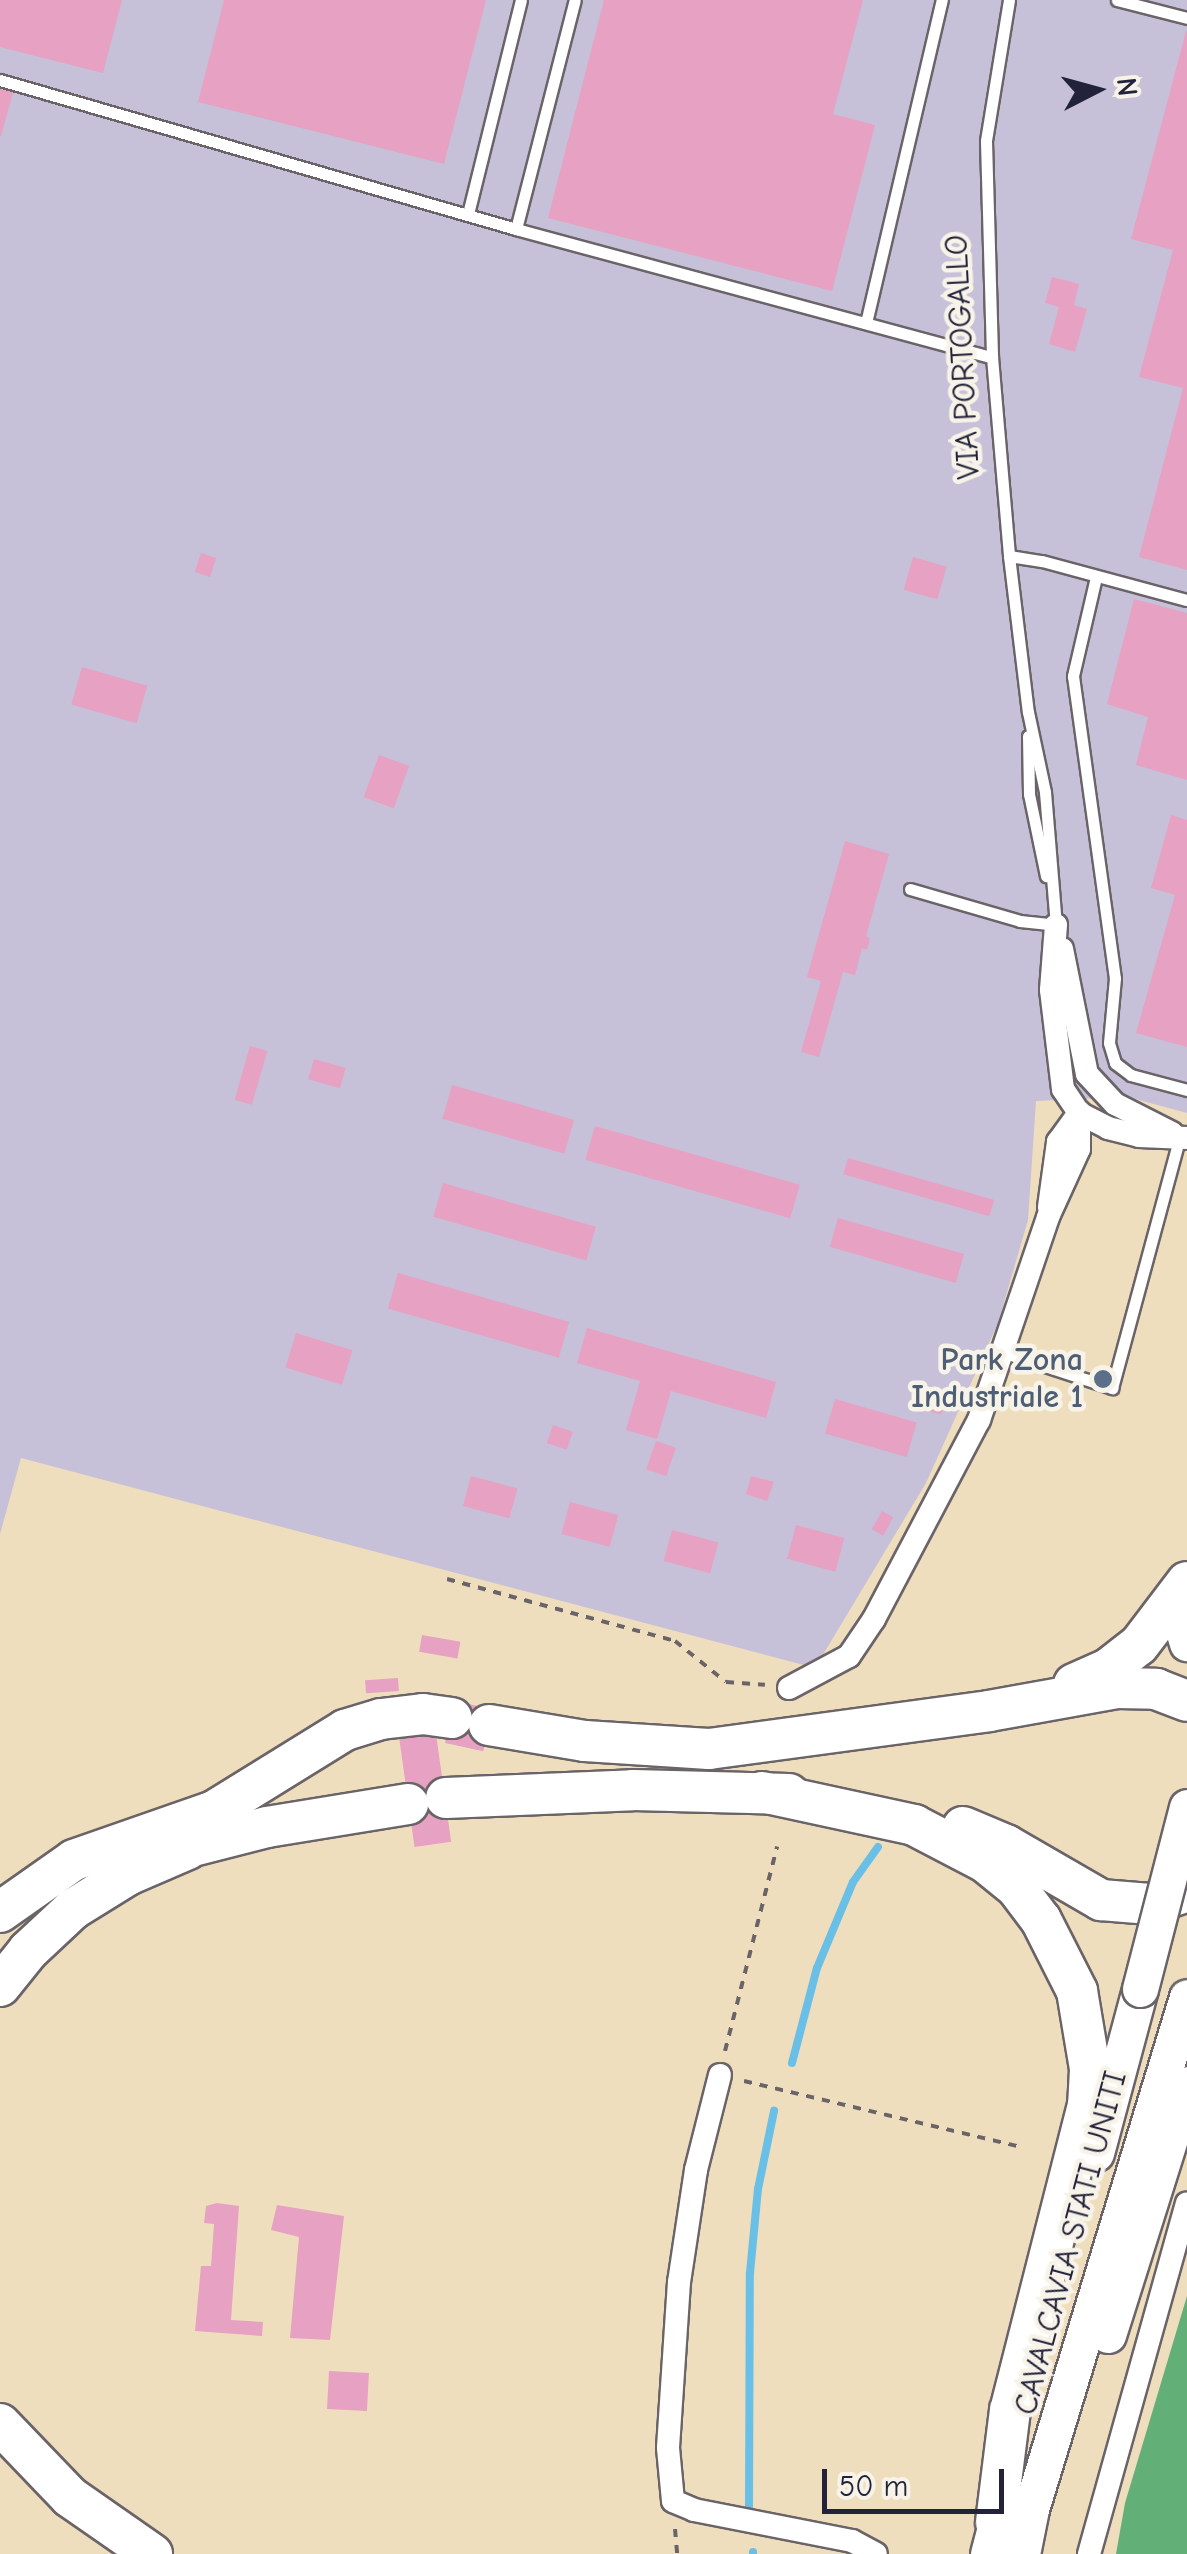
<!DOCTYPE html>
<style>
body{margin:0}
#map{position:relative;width:1187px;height:2554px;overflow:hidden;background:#efdebd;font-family:"Comic Neue",sans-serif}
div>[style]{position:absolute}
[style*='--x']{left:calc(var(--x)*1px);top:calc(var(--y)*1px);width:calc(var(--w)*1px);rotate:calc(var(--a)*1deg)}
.industrial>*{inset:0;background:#c6c0d9}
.forest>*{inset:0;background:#62af78}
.stream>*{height:8px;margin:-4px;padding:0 4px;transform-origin:4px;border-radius:4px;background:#6abfe7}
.building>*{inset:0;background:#e7a1c2;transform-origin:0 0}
.path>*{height:4px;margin-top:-2px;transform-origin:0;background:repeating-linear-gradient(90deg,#6a6468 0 8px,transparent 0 16px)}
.roads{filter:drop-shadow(2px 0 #6a6468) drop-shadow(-2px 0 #6a6468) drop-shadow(0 2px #6a6468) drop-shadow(0 -2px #6a6468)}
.service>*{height:11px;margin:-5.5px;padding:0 5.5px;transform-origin:5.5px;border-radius:5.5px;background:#fff}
.minor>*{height:22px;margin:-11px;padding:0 11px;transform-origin:11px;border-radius:11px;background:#fff}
.primary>*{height:35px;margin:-17.5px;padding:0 17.5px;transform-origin:17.5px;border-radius:17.5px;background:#fff}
.motorway>*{height:40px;margin:-20px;padding:0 20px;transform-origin:20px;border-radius:20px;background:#fff}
.bridges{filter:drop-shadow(2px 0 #6a6468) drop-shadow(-2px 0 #6a6468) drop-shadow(0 2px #6a6468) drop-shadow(0 -2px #6a6468)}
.primary-bridge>*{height:35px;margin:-17.5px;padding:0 17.5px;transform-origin:17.5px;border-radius:17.5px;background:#fff}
.dots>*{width:28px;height:28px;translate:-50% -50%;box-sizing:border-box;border:5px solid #f7f3e8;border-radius:50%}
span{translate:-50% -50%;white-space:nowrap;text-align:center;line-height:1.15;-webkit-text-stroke:9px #f7f3e8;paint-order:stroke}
.street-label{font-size:32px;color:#22223b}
.service-label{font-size:32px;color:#4e5e75;font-weight:700}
.right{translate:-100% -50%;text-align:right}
.north{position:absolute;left:1047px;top:40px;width:100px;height:100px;-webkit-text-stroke:8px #f7f3e8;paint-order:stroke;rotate:84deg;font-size:28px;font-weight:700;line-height:40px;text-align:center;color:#22223b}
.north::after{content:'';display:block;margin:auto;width:35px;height:45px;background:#22223b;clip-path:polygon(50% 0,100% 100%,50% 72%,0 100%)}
.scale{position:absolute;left:822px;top:2469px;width:182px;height:45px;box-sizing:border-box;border:5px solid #22223b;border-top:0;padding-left:12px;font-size:30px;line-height:35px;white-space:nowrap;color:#22223b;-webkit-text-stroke:8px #f7f3e8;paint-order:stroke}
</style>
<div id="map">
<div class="industrial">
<div style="clip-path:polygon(0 0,1187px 0,1187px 1113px,1128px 1097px,1036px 1101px,1028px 1220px,998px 1323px,926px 1483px,815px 1668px,21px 1458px,0 1534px)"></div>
</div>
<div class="forest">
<div style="clip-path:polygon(1187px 2296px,1187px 2554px,1116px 2554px,1125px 2503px)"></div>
</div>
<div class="stream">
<div style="--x:792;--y:2063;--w:98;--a:-75.3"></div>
<div style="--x:817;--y:1968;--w:93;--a:-67.3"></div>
<div style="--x:853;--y:1882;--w:43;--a:-54.5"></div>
<div style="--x:749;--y:2511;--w:238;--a:-89.8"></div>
<div style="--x:750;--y:2273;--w:84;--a:-84.6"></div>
<div style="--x:758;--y:2189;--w:80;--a:-78.4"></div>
<div style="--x:753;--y:2552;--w:2;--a:90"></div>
</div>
<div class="building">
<div style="clip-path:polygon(0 0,122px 0,103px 73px,0 47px)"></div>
<div style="clip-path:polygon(224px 0,486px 0,444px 164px,198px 102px)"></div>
<div style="clip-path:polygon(604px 0,863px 0,833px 114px,875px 125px,832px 291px,548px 218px)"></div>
<div style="clip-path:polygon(1186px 31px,1187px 31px,1187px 570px,1139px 557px,1183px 388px,1139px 377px,1173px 250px,1131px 239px)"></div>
<div style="clip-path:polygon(0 85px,14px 89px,1px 136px,0 136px)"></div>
<div style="clip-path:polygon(1052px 277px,1079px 284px,1074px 305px,1087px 309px,1075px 352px,1049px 344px,1059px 307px,1045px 303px)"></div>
<div style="left:201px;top:553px;width:16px;height:20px;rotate:18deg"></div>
<div style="left:913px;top:557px;width:35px;height:34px;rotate:16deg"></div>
<div style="clip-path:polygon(1134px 599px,1187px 613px,1187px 780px,1136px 765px,1148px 717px,1107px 704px)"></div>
<div style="left:82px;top:667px;width:68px;height:39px;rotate:16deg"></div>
<div style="left:379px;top:755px;width:32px;height:45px;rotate:20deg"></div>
<div style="clip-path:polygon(1171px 815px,1187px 820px,1187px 1047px,1136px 1033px,1175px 895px,1151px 888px)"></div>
<div style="clip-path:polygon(845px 841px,889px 854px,866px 936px,870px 938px,867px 950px,862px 948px,855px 975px,843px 972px,819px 1057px,801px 1052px,821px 981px,807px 977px)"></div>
<div style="left:250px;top:1046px;width:18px;height:56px;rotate:16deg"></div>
<div style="left:314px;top:1059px;width:33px;height:21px;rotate:16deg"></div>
<div style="left:452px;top:1085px;width:127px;height:35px;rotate:16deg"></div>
<div style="left:595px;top:1126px;width:213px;height:35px;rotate:16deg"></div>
<div style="left:848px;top:1158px;width:152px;height:17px;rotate:16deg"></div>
<div style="left:443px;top:1183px;width:159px;height:35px;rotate:16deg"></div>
<div style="left:838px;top:1218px;width:131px;height:30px;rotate:16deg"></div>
<div style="left:398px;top:1273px;width:178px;height:37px;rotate:16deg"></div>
<div style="clip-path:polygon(587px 1328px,776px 1382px,766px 1418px,671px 1391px,657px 1439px,626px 1430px,640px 1381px,577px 1363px)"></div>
<div style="left:296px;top:1333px;width:59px;height:36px;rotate:17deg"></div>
<div style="left:931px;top:1391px;width:16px;height:20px;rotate:15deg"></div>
<div style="left:835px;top:1399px;width:85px;height:36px;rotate:16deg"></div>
<div style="left:553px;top:1425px;width:21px;height:19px;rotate:19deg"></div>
<div style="left:656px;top:1441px;width:21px;height:30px;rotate:19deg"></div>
<div style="left:471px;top:1476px;width:48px;height:31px;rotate:15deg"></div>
<div style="clip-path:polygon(751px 1476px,774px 1482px,767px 1501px,746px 1494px)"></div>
<div style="left:570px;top:1502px;width:50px;height:33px;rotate:15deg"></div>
<div style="left:882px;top:1511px;width:13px;height:21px;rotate:29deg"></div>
<div style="left:796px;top:1525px;width:50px;height:35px;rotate:15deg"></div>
<div style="left:672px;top:1530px;width:48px;height:32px;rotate:15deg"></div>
<div style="left:422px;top:1635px;width:39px;height:17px;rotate:10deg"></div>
<div style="left:398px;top:1678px;width:13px;height:33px;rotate:86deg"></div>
<div style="left:454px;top:1701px;width:39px;height:43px;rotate:12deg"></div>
<div style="left:435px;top:1727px;width:116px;height:37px;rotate:82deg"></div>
<div style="clip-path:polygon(217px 2203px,239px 2206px,231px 2320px,263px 2322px,262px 2336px,195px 2331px,201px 2266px,211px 2266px,214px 2224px,204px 2223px,206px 2206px)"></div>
<div style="clip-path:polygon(277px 2205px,344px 2216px,330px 2340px,290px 2338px,299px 2237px,271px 2230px)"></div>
<div style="left:329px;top:2371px;width:40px;height:38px;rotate:3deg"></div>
</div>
<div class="path">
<div style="--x:447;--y:1579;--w:236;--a:15.2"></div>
<div style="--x:675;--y:1641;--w:65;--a:38.8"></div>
<div style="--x:726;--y:1682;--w:39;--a:4"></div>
<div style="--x:725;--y:2051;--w:211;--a:-75.7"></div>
<div style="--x:744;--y:2081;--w:286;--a:13.4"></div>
<div style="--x:675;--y:2529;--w:25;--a:85"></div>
</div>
<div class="roads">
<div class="service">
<div style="--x:1009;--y:0;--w:143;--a:99.3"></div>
<div style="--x:986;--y:141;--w:216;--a:88.4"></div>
<div style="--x:992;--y:357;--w:200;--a:85.1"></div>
<div style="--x:1009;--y:556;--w:157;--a:83.1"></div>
<div style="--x:1028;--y:712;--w:82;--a:78"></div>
<div style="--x:1045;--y:792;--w:133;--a:85.3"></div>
<div style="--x:1117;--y:0;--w:72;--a:14.4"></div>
<div style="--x:0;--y:80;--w:537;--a:16.11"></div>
<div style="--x:516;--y:229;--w:493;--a:15.1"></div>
<div style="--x:468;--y:214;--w:220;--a:-76.1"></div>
<div style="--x:516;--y:229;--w:236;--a:-75.6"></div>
<div style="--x:866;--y:323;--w:332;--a:-76.8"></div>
<div style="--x:1009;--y:556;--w:33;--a:9"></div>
<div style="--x:1042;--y:561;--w:150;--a:15.1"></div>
<div style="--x:1096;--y:577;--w:102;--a:103.1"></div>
<div style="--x:1073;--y:676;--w:305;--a:82.1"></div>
<div style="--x:1115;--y:978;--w:65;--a:95.3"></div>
<div style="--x:1109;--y:1043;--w:21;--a:73"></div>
<div style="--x:1115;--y:1063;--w:20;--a:37"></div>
<div style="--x:1131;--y:1075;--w:58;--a:15"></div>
<div style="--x:1028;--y:736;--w:58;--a:89"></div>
<div style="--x:1029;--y:794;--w:84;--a:78.3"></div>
<div style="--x:910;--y:889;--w:115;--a:16.2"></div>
<div style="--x:1020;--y:921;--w:36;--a:6"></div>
<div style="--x:1005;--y:1353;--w:113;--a:18.1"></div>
<div style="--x:1112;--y:1388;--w:261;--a:-74.9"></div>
</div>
<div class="minor">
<div style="--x:1056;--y:925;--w:65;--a:94.4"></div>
<div style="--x:1051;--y:990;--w:100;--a:83.1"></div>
<div style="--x:1063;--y:1089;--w:29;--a:56"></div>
<div style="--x:1079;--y:1113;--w:33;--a:27"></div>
<div style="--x:1108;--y:1128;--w:32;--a:14"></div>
<div style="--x:1139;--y:1136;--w:48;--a:2.4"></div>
<div style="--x:1062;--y:949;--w:127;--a:78.7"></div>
<div style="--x:1087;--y:1074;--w:41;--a:47"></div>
<div style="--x:1115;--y:1104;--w:64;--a:27"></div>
<div style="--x:1049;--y:1207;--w:66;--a:-82.1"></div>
<div style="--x:1058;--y:1142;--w:37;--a:-54"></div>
<div style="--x:789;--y:1688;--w:68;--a:-28.1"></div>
<div style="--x:849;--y:1656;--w:45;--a:-56"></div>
<div style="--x:874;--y:1619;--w:225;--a:-62.2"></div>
<div style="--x:979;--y:1420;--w:214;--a:-71.2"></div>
<div style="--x:1048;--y:1217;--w:75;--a:-65.5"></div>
<div style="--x:1079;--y:1149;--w:36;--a:-90"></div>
<div style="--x:720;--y:2075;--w:98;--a:104.2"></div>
<div style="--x:696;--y:2170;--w:113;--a:98.6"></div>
<div style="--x:679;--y:2282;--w:166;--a:93.8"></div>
<div style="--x:668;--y:2448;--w:53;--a:84.6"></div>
<div style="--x:673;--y:2501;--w:23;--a:23"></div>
<div style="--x:694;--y:2510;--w:161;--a:11.1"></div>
<div style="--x:852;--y:2541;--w:27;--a:28"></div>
<div style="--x:1089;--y:2554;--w:364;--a:-74.4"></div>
</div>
<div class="primary">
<div style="--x:1187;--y:1599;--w:28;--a:100"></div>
<div style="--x:1182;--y:1627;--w:17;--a:73"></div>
<div style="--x:1096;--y:2153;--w:170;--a:-75"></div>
<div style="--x:1108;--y:2335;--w:263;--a:-72.5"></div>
<div style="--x:988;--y:2554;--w:59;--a:-75.3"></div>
<div style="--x:1022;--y:2554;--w:46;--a:-78.7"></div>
<div style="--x:1031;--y:2509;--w:535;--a:-73.05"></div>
</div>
<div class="motorway">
<div style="--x:1074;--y:1684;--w:37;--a:-24"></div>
<div style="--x:1108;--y:1669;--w:39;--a:-38"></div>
<div style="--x:1139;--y:1645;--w:79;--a:-52.7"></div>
<div style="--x:489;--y:1725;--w:97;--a:9.5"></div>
<div style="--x:585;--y:1741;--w:124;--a:3.7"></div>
<div style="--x:709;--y:1749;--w:283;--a:-7.7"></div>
<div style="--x:989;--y:1711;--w:130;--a:-10.2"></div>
<div style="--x:1117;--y:1688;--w:39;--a:1"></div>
<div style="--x:1156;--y:1689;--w:33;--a:21"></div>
<div style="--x:762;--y:1792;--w:156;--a:12.2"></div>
<div style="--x:914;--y:1825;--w:80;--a:27.5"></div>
<div style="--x:985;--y:1862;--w:40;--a:39"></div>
<div style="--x:1016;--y:1887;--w:41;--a:52.9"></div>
<div style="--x:1041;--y:1920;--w:80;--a:63.1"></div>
<div style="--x:1077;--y:1991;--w:79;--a:80.5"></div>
<div style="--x:1090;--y:2069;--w:36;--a:93"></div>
<div style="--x:1088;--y:2105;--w:315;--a:104.3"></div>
<div style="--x:1010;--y:2410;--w:113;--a:97.1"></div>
<div style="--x:446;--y:1798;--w:187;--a:-2.4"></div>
<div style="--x:633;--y:1790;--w:156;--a:1.5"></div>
<div style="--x:963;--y:1827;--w:47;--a:22.7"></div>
<div style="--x:1006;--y:1845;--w:110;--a:30.1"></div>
<div style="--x:1101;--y:1900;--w:49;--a:4.7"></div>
<div style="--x:1150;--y:1904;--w:39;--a:-19"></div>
<div style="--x:162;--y:1854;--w:108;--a:-14.4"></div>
<div style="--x:267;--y:1827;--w:143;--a:-9.3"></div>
<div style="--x:0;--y:1912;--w:90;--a:-35.1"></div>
<div style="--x:74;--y:1860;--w:148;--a:-19.3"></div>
<div style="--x:214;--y:1811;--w:154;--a:-31.7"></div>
<div style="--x:345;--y:1730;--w:38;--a:-17"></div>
<div style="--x:381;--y:1719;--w:42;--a:-6.8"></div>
<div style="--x:423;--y:1714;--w:29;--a:8"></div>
<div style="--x:0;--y:1986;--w:45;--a:-51.3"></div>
<div style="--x:28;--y:1951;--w:62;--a:-43"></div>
<div style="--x:73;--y:1909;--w:65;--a:-31.7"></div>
<div style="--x:128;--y:1875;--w:65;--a:-23.4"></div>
<div style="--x:0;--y:2424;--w:101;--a:46.2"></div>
<div style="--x:70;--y:2497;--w:100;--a:34.8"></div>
</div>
</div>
<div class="bridges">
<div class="primary-bridge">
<div style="--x:1140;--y:1989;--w:188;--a:-75.5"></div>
</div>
</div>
<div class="dots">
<div style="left:1103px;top:1379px;background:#5c6f8a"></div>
</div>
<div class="street-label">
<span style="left:963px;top:357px;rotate:-93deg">VIA PORTOGALLO</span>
<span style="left:1071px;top:2243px;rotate:-75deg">CAVALCAVIA STATI UNITI</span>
</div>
<div class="service-label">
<span class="right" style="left:1083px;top:1379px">Park Zona<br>Industriale 1</span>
</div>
<div class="north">N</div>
<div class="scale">50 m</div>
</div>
